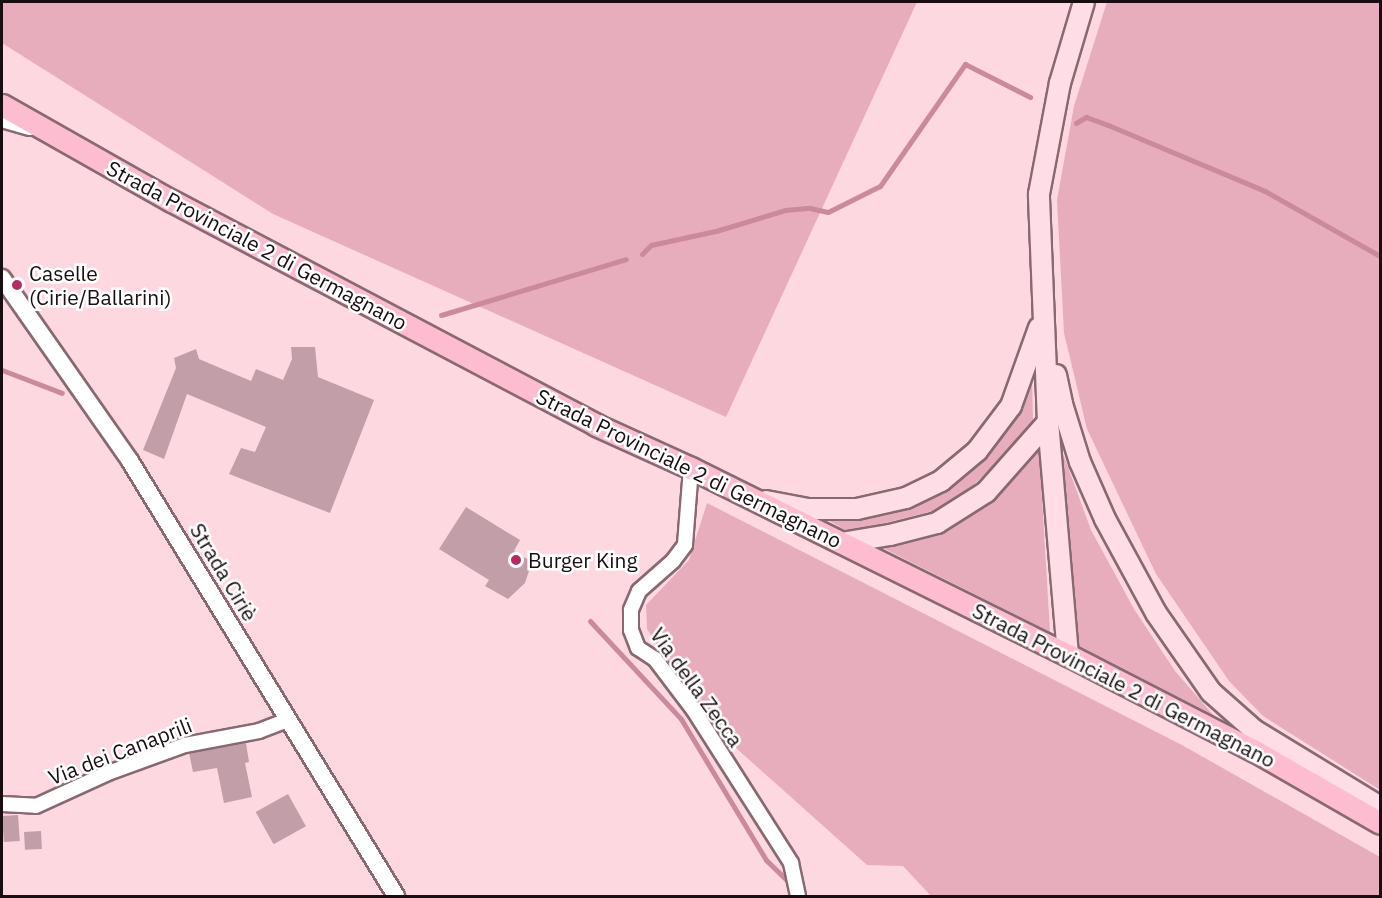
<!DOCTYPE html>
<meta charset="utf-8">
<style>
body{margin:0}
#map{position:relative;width:1382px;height:898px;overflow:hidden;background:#fdd8e1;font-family:"IBM Plex Sans",sans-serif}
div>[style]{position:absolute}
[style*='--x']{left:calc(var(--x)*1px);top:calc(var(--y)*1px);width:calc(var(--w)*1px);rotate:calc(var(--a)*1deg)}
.green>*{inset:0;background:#e7adbc}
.stream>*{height:5px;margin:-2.5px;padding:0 2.5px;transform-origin:2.5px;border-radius:2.5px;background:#cb8a9b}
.building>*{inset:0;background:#c29fa8;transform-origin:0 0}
.roads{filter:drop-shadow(2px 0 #896971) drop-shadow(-2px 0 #896971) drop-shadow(0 2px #896971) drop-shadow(0 -2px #896971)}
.minor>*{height:14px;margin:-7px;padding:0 7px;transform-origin:7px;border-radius:7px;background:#fff}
.tertiary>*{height:16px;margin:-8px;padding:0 8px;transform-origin:8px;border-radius:8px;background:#fff}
.secondary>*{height:20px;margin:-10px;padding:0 10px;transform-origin:10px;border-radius:10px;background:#fedde7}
.primary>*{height:21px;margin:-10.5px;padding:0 10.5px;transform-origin:10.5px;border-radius:10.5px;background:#fdbccf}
.dots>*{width:16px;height:16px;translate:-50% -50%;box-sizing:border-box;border:3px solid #fff;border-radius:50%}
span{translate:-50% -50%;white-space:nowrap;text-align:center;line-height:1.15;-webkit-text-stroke:5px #fff;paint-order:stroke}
.street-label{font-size:21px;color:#190d11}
.poi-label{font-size:21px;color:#190d11}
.left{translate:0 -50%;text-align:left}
.frame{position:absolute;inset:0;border:3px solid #190d11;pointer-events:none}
</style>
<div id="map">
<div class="green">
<div style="clip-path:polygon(2px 2px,917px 2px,726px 417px,273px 214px,2px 43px)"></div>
<div style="clip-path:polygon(1107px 2px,1380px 2px,1380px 790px,1263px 716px,1229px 681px,1156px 574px,1087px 429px,1064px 333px,1057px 200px,1074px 106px)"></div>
<div style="clip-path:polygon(1032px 377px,1033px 421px,1004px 457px,960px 497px,933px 511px,877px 525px,845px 530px,826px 519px,862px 515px,924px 499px,958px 480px,991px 450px,1016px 411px)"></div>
<div style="clip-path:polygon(1039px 448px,1050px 632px,883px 548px,942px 531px,991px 501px)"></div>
<div style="clip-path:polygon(1061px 448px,1091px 530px,1134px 609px,1175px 671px,1221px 724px,1077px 648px)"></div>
<div style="clip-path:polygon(707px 503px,1182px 745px,1380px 857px,1380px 896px,931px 896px,903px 866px,867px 865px,727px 740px,665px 658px,647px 629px,646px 605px,689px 560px)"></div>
</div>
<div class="stream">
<div style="--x:1076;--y:123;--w:12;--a:-31"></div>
<div style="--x:1086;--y:117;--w:23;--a:20"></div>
<div style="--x:1108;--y:125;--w:170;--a:22.8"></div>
<div style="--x:1265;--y:191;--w:132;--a:29.5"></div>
<div style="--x:642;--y:254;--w:13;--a:-45"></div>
<div style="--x:651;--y:245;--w:66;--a:-12.2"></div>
<div style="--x:716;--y:231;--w:72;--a:-16.9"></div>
<div style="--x:785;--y:210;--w:25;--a:-5"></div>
<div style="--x:810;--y:208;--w:18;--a:13"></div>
<div style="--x:828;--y:212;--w:58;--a:-26.6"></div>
<div style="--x:880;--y:186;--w:149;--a:-55.1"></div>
<div style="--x:965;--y:64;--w:73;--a:26.9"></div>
<div style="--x:441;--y:315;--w:193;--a:-16.8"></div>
<div style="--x:2;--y:370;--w:64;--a:21"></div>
<div style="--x:590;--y:621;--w:134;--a:47.1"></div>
<div style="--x:681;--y:719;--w:165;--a:58.9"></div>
<div style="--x:766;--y:860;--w:30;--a:44"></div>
</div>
<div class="building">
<div style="clip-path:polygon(291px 347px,315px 347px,318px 377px,374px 400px,330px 513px,229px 474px,241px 448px,255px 452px,266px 427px,187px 394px,164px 459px,143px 450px,176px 368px,174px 358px,196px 349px,199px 359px,251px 381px,256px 369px,283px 380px,292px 359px)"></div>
<div style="clip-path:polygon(466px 507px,520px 540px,514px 551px,532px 562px,525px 583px,508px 599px,485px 586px,489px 580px,439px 549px)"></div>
<div style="clip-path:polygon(246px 743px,249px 762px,245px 763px,252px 797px,224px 803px,217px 768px,193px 772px,189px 753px)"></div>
<div style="left:288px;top:794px;width:37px;height:37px;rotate:61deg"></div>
<div style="left:18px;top:815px;width:26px;height:16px;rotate:86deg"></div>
<div style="left:41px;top:831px;width:18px;height:17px;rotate:87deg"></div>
</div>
<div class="roads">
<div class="minor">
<div style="--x:691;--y:468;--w:77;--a:94.5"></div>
<div style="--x:685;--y:545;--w:20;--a:127"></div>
<div style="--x:673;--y:561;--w:45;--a:138.6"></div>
<div style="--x:639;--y:591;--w:21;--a:113"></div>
<div style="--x:631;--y:610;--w:20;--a:90"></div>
<div style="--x:631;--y:630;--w:19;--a:69"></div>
<div style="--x:638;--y:648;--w:20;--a:33"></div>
<div style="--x:655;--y:659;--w:63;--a:52.8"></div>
<div style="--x:693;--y:709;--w:183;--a:57.5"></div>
<div style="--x:791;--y:863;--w:34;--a:78"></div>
<div style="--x:2;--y:804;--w:34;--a:3"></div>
<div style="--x:36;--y:806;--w:79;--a:-24.6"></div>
<div style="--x:108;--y:773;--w:82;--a:-20"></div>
<div style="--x:185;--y:745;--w:75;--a:-10.7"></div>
<div style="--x:259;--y:731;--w:30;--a:-21"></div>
</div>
<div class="tertiary">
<div style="--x:2;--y:119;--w:29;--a:16"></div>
<div style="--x:2;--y:278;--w:223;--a:55"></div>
<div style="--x:130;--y:461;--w:510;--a:58.55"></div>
</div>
<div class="secondary">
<div style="--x:1056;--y:375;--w:30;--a:78"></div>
<div style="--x:1062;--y:404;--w:61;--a:72.8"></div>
<div style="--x:1080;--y:462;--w:62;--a:66.3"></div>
<div style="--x:1105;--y:519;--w:107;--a:61.5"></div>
<div style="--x:1156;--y:613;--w:96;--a:55.2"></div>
<div style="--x:1211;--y:692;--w:57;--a:41.5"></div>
<div style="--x:1254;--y:730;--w:148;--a:31.4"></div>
<div style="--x:766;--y:501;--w:43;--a:10.8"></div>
<div style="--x:808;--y:509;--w:49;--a:0"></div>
<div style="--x:857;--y:509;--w:50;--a:-12.7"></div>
<div style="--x:906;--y:498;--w:39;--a:-26"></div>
<div style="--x:941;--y:481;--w:47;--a:-39.8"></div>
<div style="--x:977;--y:451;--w:56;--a:-52.9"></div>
<div style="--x:1011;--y:406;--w:83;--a:-70.3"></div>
<div style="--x:841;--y:543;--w:50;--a:-9.3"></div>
<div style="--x:890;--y:535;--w:49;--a:-14.3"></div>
<div style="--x:937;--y:523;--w:58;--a:-32.3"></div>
<div style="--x:986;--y:492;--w:94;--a:-48.5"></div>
<div style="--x:1068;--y:655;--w:234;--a:-94.9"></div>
<div style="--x:1048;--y:422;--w:228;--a:-92.3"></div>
<div style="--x:1039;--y:194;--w:113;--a:-79.3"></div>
<div style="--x:1060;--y:83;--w:84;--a:-73.5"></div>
</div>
<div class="primary">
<div style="--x:2;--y:105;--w:195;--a:29.5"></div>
<div style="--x:172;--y:201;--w:480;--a:27.8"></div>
<div style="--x:596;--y:425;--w:104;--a:24.4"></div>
<div style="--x:691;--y:468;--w:421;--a:26.4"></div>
<div style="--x:1068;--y:655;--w:210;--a:27.2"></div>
<div style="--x:1255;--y:751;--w:144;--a:29.9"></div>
</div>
</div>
<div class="dots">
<div style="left:17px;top:285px;background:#b62a62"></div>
<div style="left:516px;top:560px;background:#b62a62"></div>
</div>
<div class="street-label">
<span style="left:257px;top:245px;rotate:28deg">Strada Provinciale 2 di Germagnano</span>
<span style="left:689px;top:468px;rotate:26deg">Strada Provinciale 2 di Germagnano</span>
<span style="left:224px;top:572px;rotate:59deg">Strada Ciriè</span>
<span style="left:1124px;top:685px;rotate:27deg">Strada Provinciale 2 di Germagnano</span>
<span style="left:697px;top:687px;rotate:54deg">Via della Zecca</span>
<span style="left:120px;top:751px;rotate:-21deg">Via dei Canaprili</span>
</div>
<div class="poi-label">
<span class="left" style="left:29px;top:285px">Caselle<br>(Cirie/Ballarini)</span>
<span class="left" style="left:528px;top:560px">Burger King</span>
</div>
<div class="frame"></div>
</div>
